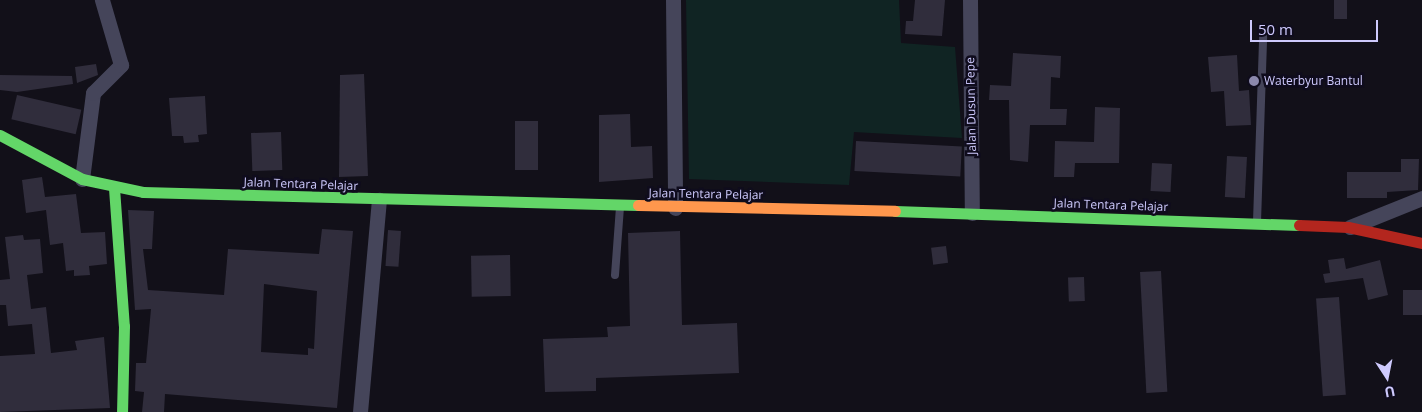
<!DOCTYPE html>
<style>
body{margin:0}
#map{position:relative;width:1422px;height:412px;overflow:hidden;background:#121019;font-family:"Open Sans",sans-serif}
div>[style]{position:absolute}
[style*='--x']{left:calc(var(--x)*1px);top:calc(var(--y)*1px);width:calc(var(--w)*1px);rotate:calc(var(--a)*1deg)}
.green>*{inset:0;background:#102423}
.building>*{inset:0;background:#302d3c;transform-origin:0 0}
.lane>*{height:8px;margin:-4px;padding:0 4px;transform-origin:4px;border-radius:4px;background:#45455a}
.street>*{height:15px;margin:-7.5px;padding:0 7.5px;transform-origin:7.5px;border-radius:7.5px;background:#45455a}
.fast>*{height:11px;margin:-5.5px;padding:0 5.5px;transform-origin:5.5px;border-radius:5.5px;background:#63d668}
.slow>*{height:11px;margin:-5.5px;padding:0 5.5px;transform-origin:5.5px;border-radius:5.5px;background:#ff974d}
.jam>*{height:11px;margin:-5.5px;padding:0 5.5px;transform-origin:5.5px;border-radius:5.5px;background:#b3261e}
.dots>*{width:14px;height:14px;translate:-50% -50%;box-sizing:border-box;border:2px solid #0f0c1d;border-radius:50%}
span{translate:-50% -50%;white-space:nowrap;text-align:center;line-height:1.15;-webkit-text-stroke:5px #0f0c1d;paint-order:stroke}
.poi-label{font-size:12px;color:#cecafd}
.left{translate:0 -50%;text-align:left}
.street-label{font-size:12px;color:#cecafd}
.north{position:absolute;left:1362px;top:352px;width:50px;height:50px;-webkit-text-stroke:4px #0f0c1d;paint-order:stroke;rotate:169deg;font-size:14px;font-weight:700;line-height:20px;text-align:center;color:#cecafd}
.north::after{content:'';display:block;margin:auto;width:18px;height:22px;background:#cecafd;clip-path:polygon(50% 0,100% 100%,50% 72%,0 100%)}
.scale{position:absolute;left:1250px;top:20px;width:128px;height:22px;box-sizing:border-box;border:2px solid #cecafd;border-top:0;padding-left:6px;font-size:15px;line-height:18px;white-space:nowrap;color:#cecafd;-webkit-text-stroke:4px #0f0c1d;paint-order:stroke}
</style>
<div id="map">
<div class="green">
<div style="clip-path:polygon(686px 0,899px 0,901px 43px,955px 47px,962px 138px,854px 132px,849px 185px,689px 179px)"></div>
</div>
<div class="building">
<div style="clip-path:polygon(915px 0,945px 0,942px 36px,905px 34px,906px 21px,913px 21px)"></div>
<div style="left:1334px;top:0;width:13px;height:19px"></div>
<div style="clip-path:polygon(1013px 53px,1061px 56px,1060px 78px,1051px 77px,1050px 109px,1067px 109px,1066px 125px,1030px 125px,1028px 162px,1010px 160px,1009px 100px,989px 100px,990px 85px,1011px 86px)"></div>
<div style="clip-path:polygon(1237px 55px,1239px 91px,1249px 90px,1251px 125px,1226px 126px,1224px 91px,1211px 92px,1208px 57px)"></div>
<div style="clip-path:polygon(96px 64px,98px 75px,77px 83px,75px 67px)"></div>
<div style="clip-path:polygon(364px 74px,368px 176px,339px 177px,340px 75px)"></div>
<div style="clip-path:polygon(0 75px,72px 76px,73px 84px,17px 92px,0 90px)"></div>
<div style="left:17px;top:95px;width:66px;height:25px;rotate:13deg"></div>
<div style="clip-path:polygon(205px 96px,207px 134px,198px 135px,199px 142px,184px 143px,183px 136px,172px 136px,169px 98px)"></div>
<div style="clip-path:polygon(1095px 107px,1120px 108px,1119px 163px,1075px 163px,1074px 177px,1054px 177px,1055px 141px,1094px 142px)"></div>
<div style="clip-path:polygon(630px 114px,631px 147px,652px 146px,653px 178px,599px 182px,599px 115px)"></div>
<div style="left:515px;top:121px;width:23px;height:49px"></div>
<div style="left:281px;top:132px;width:38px;height:30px;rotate:88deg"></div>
<div style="left:856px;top:141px;width:106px;height:30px;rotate:3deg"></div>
<div style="left:1227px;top:156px;width:20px;height:41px;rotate:3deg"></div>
<div style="clip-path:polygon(1401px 159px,1419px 159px,1418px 190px,1387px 192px,1387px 198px,1347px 198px,1347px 172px,1401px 172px)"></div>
<div style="left:1152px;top:163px;width:20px;height:28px;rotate:3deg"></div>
<div style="clip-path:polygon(42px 177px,45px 197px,76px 194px,81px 233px,105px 232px,107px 264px,89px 266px,90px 275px,74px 276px,74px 270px,66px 271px,63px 243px,50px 245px,46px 210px,26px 213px,22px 180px)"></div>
<div style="clip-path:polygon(evenodd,128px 210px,154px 211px,152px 249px,143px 249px,148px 290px,224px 295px,228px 249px,319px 254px,322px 229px,353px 231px,337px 408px,165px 394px,164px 412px,142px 412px,144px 392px,135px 391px,136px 363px,146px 363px,151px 309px,135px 310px,128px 210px,264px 284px,317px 291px,314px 349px,308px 348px,308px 355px,261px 352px,264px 284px)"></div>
<div style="left:388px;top:230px;width:13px;height:36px;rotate:4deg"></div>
<div style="clip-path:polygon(680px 231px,682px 325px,737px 323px,739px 373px,596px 378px,596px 391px,545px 392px,543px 339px,608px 337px,607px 327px,630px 326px,628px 233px)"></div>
<div style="clip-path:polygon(23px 235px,24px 240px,40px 239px,43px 273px,27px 275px,31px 309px,46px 307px,51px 353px,77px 350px,75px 341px,104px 337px,110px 408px,0 412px,0 356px,35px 354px,32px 324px,8px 326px,6px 305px,0 305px,0 280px,10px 279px,5px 237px)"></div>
<div style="left:946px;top:246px;width:17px;height:15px;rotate:83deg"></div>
<div style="left:510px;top:255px;width:41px;height:39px;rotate:89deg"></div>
<div style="clip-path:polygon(1344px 258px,1346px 269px,1380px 260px,1388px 295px,1368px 300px,1363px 278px,1325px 283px,1323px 274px,1330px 273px,1328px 260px)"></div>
<div style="left:1161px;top:271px;width:121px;height:21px;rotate:87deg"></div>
<div style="left:1084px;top:277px;width:24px;height:16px;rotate:88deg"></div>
<div style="left:1422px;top:290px;width:25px;height:19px;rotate:90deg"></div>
<div style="left:1339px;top:297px;width:98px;height:23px;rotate:86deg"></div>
</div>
<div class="lane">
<div style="--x:1257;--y:222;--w:185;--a:-88.1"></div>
<div style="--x:615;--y:275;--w:68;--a:-85.8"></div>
</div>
<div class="street">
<div style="--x:673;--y:0;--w:208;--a:89.4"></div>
<div style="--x:970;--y:0;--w:213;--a:89.5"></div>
<div style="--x:82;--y:179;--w:87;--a:-82.7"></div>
<div style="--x:93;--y:93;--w:40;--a:-45"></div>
<div style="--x:121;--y:65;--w:68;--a:-106.3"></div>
<div style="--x:1350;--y:227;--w:78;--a:-21.9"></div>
<div style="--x:360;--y:412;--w:213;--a:-84.9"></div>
</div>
<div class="fast">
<div style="--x:0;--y:135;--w:93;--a:28.2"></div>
<div style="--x:82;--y:179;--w:62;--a:12"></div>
<div style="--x:143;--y:192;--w:495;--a:1.5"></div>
<div style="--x:114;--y:188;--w:138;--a:85.9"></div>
<div style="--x:124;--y:326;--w:86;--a:91.3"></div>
<div style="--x:895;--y:211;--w:404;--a:2"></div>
</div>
<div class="slow">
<div style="--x:638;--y:205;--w:257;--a:1.3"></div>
</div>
<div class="jam">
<div style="--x:1299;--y:225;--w:49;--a:2.3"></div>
<div style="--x:1348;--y:227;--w:76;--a:12.2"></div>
</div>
<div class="dots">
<div style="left:1254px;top:81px;background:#8c89ad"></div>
</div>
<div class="poi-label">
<span class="left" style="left:1264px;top:81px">Waterbyur Bantul</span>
</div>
<div class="street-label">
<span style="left:971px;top:106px;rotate:-91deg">Jalan Dusun Pepe</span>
<span style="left:301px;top:184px;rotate:2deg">Jalan Tentara Pelajar</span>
<span style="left:706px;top:194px;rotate:1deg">Jalan Tentara Pelajar</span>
<span style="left:1111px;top:205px;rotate:2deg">Jalan Tentara Pelajar</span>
</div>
<div class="north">U</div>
<div class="scale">50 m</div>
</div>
